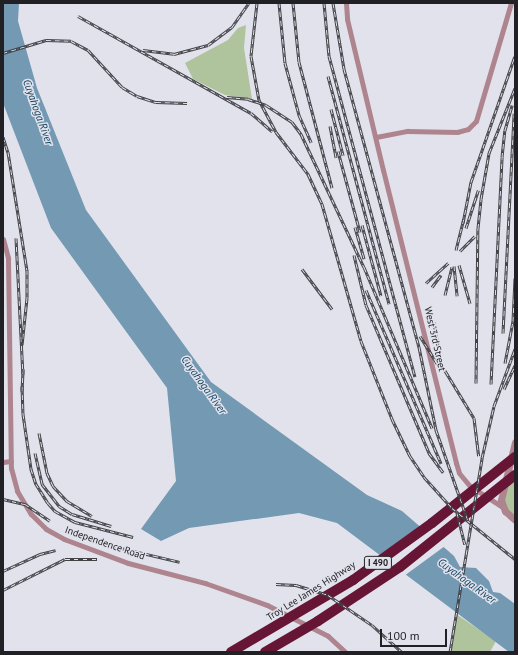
<!DOCTYPE html>
<style>
body{margin:0}
#map{position:relative;width:518px;height:655px;overflow:hidden;background:#e1e2ec;font-family:"PT Sans",sans-serif}
div>[style]{position:absolute}
[style*='--x']{left:calc(var(--x)*1px);top:calc(var(--y)*1px);width:calc(var(--w)*1px);rotate:calc(var(--a)*1deg)}
.green>*{inset:0;background:#afc49d}
.water>*{inset:0;background:#7399b3}
.pier>*{inset:0;background:#e1e2ec}
.minor>*{height:5px;margin:-2.5px;padding:0 2.5px;transform-origin:2.5px;border-radius:2.5px;background:#ae858f}
.tertiary>*{height:7px;margin:-3.5px;padding:0 3.5px;transform-origin:3.5px;border-radius:3.5px;background:#ae858f}
.motorway>*{height:10px;margin:-5px;padding:0 5px;transform-origin:5px;border-radius:5px;background:#671535}
.rail>*{height:3px;margin-top:-1.5px;transform-origin:0;background:repeating-linear-gradient(90deg,#e1e2ec 0 4.5px,#414146 0 9px);box-sizing:border-box;border-block:1px solid #414146}
span{translate:-50% -50%;white-space:nowrap;text-align:center;line-height:1.15;-webkit-text-stroke:3px #e1e2ec;paint-order:stroke}
.shield-label span{padding:1px 3px;background:#e1e2ec;border:1px solid;border-radius:3px;-webkit-text-stroke-width:0}
.shield-label{font-size:9px;color:#212125;font-weight:700}
.street-label{font-size:10px;color:#212125}
.water-label{font-size:11px;color:#12425e;font-style:italic}
.frame{position:absolute;inset:0;border:4px solid #212125;pointer-events:none}
.scale{position:absolute;left:380px;top:629px;width:67px;height:18px;box-sizing:border-box;border:2px solid #212125;border-top:0;padding-left:5px;font-size:12px;line-height:14px;white-space:nowrap;color:#212125;-webkit-text-stroke:3px #e1e2ec;paint-order:stroke}
</style>
<div id="map">
<div class="green">
<div style="clip-path:polygon(246px 25px,244px 48px,252px 99px,225px 95px,193px 79px,185px 63px,228px 40px,238px 28px)"></div>
<div style="clip-path:polygon(515px 481px,515px 520px,510px 517px,502px 493px,504px 485px)"></div>
<div style="clip-path:polygon(456px 614px,496px 641px,490px 652px,451px 652px)"></div>
</div>
<div class="water">
<div style="clip-path:polygon(3px 3px,19px 3px,18px 21px,37px 88px,86px 210px,211px 382px,367px 495px,402px 511px,454px 556px,460px 567px,476px 568px,489px 581px,493px 592px,500px 593px,515px 604px,515px 652px,509px 652px,337px 523px,299px 513px,189px 528px,161px 541px,141px 529px,176px 481px,167px 388px,51px 228px,3px 103px)"></div>
</div>
<div class="pier">
<div style="clip-path:polygon(423px 527px,445px 546px,404px 576px,380px 558px)"></div>
</div>
<div class="minor">
<div style="--x:346;--y:3;--w:16;--a:86"></div>
<div style="--x:347;--y:19;--w:155;--a:76.6"></div>
<div style="--x:383;--y:170;--w:302;--a:76"></div>
<div style="--x:456;--y:463;--w:10;--a:73"></div>
<div style="--x:459;--y:473;--w:17;--a:50"></div>
<div style="--x:470;--y:486;--w:38;--a:33"></div>
<div style="--x:376;--y:137;--w:32;--a:-11"></div>
<div style="--x:407;--y:131;--w:50;--a:1.1"></div>
<div style="--x:457;--y:132;--w:11;--a:-15"></div>
<div style="--x:468;--y:129;--w:11;--a:-45"></div>
<div style="--x:476;--y:121;--w:123;--a:-73.5"></div>
<div style="--x:3;--y:239;--w:20;--a:75"></div>
<div style="--x:8;--y:258;--w:210;--a:89.2"></div>
<div style="--x:11;--y:468;--w:24;--a:75"></div>
<div style="--x:17;--y:491;--w:27;--a:59"></div>
<div style="--x:31;--y:514;--w:21;--a:45"></div>
<div style="--x:46;--y:529;--w:21;--a:29"></div>
<div style="--x:64;--y:539;--w:68;--a:20.6"></div>
<div style="--x:128;--y:563;--w:80;--a:14.6"></div>
<div style="--x:205;--y:583;--w:66;--a:19.5"></div>
<div style="--x:267;--y:605;--w:68;--a:26.9"></div>
<div style="--x:328;--y:636;--w:23;--a:43"></div>
<div style="--x:3;--y:462;--w:8;--a:-7"></div>
</div>
<div class="tertiary">
<div style="--x:515;--y:442;--w:60;--a:103.6"></div>
<div style="--x:501;--y:500;--w:12;--a:70"></div>
<div style="--x:505;--y:511;--w:13;--a:42"></div>
</div>
<div class="motorway">
<div style="--x:231;--y:652;--w:142;--a:-30.5"></div>
<div style="--x:353;--y:580;--w:97;--a:-35.8"></div>
<div style="--x:432;--y:523;--w:106;--a:-38.5"></div>
<div style="--x:265;--y:652;--w:61;--a:-30.3"></div>
<div style="--x:318;--y:621;--w:98;--a:-33.4"></div>
<div style="--x:400;--y:567;--w:147;--a:-38.7"></div>
</div>
<div class="rail">
<div style="--x:257;--y:3;--w:53;--a:96.5"></div>
<div style="--x:251;--y:56;--w:45;--a:79.7"></div>
<div style="--x:259;--y:100;--w:36;--a:62"></div>
<div style="--x:276;--y:132;--w:53;--a:52.7"></div>
<div style="--x:308;--y:174;--w:33;--a:65"></div>
<div style="--x:322;--y:204;--w:142;--a:74.1"></div>
<div style="--x:361;--y:341;--w:84;--a:68.3"></div>
<div style="--x:392;--y:419;--w:41;--a:64.1"></div>
<div style="--x:410;--y:456;--w:25;--a:56"></div>
<div style="--x:424;--y:477;--w:42;--a:47.9"></div>
<div style="--x:452;--y:508;--w:81;--a:39"></div>
<div style="--x:279;--y:3;--w:60;--a:84.3"></div>
<div style="--x:285;--y:63;--w:54;--a:74.9"></div>
<div style="--x:299;--y:115;--w:30;--a:66"></div>
<div style="--x:293;--y:3;--w:59;--a:84.2"></div>
<div style="--x:299;--y:62;--w:130;--a:75.3"></div>
<div style="--x:324;--y:3;--w:53;--a:84.6"></div>
<div style="--x:329;--y:56;--w:332;--a:75"></div>
<div style="--x:333;--y:3;--w:67;--a:80.5"></div>
<div style="--x:344;--y:69;--w:288;--a:74.9"></div>
<div style="--x:419;--y:347;--w:85;--a:78.4"></div>
<div style="--x:436;--y:430;--w:96;--a:70.6"></div>
<div style="--x:78;--y:16;--w:198;--a:29.3"></div>
<div style="--x:251;--y:113;--w:28;--a:41"></div>
<div style="--x:143;--y:50;--w:31;--a:7"></div>
<div style="--x:174;--y:54;--w:35;--a:-15"></div>
<div style="--x:208;--y:45;--w:30;--a:-37"></div>
<div style="--x:232;--y:27;--w:29;--a:-55"></div>
<div style="--x:3;--y:53;--w:45;--a:-16.8"></div>
<div style="--x:46;--y:40;--w:25;--a:2"></div>
<div style="--x:71;--y:41;--w:19;--a:28"></div>
<div style="--x:88;--y:50;--w:50;--a:47.4"></div>
<div style="--x:122;--y:87;--w:17;--a:31"></div>
<div style="--x:137;--y:96;--w:20;--a:18"></div>
<div style="--x:156;--y:102;--w:31;--a:2"></div>
<div style="--x:328;--y:76;--w:236;--a:75"></div>
<div style="--x:227;--y:97;--w:21;--a:5"></div>
<div style="--x:248;--y:99;--w:19;--a:18"></div>
<div style="--x:266;--y:105;--w:31;--a:33"></div>
<div style="--x:292;--y:122;--w:15;--a:53"></div>
<div style="--x:301;--y:134;--w:147;--a:64.7"></div>
<div style="--x:364;--y:267;--w:175;--a:67.1"></div>
<div style="--x:331;--y:109;--w:48;--a:75.4"></div>
<div style="--x:330;--y:126;--w:32;--a:79"></div>
<div style="--x:3;--y:137;--w:16;--a:72"></div>
<div style="--x:8;--y:152;--w:120;--a:80.9"></div>
<div style="--x:27;--y:270;--w:28;--a:90"></div>
<div style="--x:27;--y:298;--w:47;--a:96.1"></div>
<div style="--x:338;--y:151;--w:84;--a:74.8"></div>
<div style="--x:463;--y:223;--w:42;--a:-79"></div>
<div style="--x:471;--y:182;--w:133;--a:-70.8"></div>
<div style="--x:362;--y:225;--w:73;--a:75"></div>
<div style="--x:355;--y:227;--w:33;--a:74"></div>
<div style="--x:466;--y:228;--w:40;--a:-72"></div>
<div style="--x:16;--y:238;--w:136;--a:87.1"></div>
<div style="--x:456;--y:250;--w:32;--a:-76"></div>
<div style="--x:460;--y:251;--w:21;--a:-45"></div>
<div style="--x:354;--y:255;--w:51;--a:76.5"></div>
<div style="--x:366;--y:305;--w:161;--a:66.9"></div>
<div style="--x:429;--y:453;--w:24;--a:54"></div>
<div style="--x:459;--y:265;--w:40;--a:74"></div>
<div style="--x:454;--y:266;--w:30;--a:84"></div>
<div style="--x:302;--y:269;--w:50;--a:53.1"></div>
<div style="--x:426;--y:283;--w:30;--a:-42"></div>
<div style="--x:432;--y:287;--w:15;--a:-53"></div>
<div style="--x:366;--y:290;--w:189;--a:66.6"></div>
<div style="--x:445;--y:295;--w:29;--a:-76"></div>
<div style="--x:434;--y:322;--w:43;--a:80.5"></div>
<div style="--x:441;--y:364;--w:63;--a:58.6"></div>
<div style="--x:474;--y:418;--w:38;--a:83"></div>
<div style="--x:503;--y:333;--w:220;--a:-87.1"></div>
<div style="--x:420;--y:336;--w:38;--a:58"></div>
<div style="--x:505;--y:363;--w:43;--a:-79.2"></div>
<div style="--x:513;--y:321;--w:43;--a:-87.3"></div>
<div style="--x:476;--y:383;--w:155;--a:-89.3"></div>
<div style="--x:478;--y:228;--w:29;--a:-84"></div>
<div style="--x:481;--y:199;--w:47;--a:-80.1"></div>
<div style="--x:489;--y:153;--w:70;--a:-68.2"></div>
<div style="--x:491;--y:384;--w:227;--a:-87.2"></div>
<div style="--x:502;--y:157;--w:27;--a:-84"></div>
<div style="--x:505;--y:130;--w:26;--a:-74"></div>
<div style="--x:22;--y:386;--w:28;--a:88"></div>
<div style="--x:23;--y:414;--w:56;--a:81.7"></div>
<div style="--x:31;--y:469;--w:16;--a:72"></div>
<div style="--x:36;--y:484;--w:22;--a:58"></div>
<div style="--x:48;--y:503;--w:11;--a:49"></div>
<div style="--x:55;--y:511;--w:23;--a:29"></div>
<div style="--x:75;--y:522;--w:60;--a:14.5"></div>
<div style="--x:504;--y:389;--w:26;--a:-65"></div>
<div style="--x:22;--y:391;--w:22;--a:-87"></div>
<div style="--x:39;--y:433;--w:41;--a:78.7"></div>
<div style="--x:47;--y:473;--w:14;--a:65"></div>
<div style="--x:53;--y:486;--w:21;--a:47"></div>
<div style="--x:67;--y:501;--w:29;--a:31"></div>
<div style="--x:35;--y:453;--w:32;--a:77"></div>
<div style="--x:42;--y:484;--w:28;--a:52"></div>
<div style="--x:59;--y:506;--w:15;--a:32"></div>
<div style="--x:72;--y:514;--w:41;--a:17.1"></div>
<div style="--x:3;--y:499;--w:23;--a:13"></div>
<div style="--x:25;--y:504;--w:30;--a:34"></div>
<div style="--x:457;--y:513;--w:32;--a:76"></div>
<div style="--x:92;--y:541;--w:90;--a:13.4"></div>
<div style="--x:3;--y:571;--w:41;--a:-24.7"></div>
<div style="--x:40;--y:554;--w:16;--a:-14"></div>
<div style="--x:276;--y:584;--w:20;--a:3"></div>
<div style="--x:296;--y:585;--w:34;--a:17"></div>
<div style="--x:328;--y:595;--w:53;--a:34.3"></div>
<div style="--x:372;--y:625;--w:40;--a:42"></div>
<div style="--x:3;--y:590;--w:69;--a:-26.6"></div>
<div style="--x:65;--y:559;--w:32;--a:0"></div>
<div style="--x:450;--y:652;--w:197;--a:-80.6"></div>
<div style="--x:482;--y:458;--w:53;--a:-77"></div>
<div style="--x:494;--y:406;--w:61;--a:-69.8"></div>
</div>
<div class="shield-label">
<span style="left:378px;top:563px">I 490</span>
</div>
<div class="street-label">
<span style="left:435px;top:339px;rotate:77deg">West 3rd Street</span>
<span style="left:105px;top:543px;rotate:19deg">Independence Road</span>
<span style="left:311px;top:591px;rotate:-32deg">Troy Lee James Highway</span>
</div>
<div class="water-label">
<span style="left:38px;top:112px;rotate:70deg">Cuyahoga River</span>
<span style="left:204px;top:385px;rotate:54deg">Cuyahoga River</span>
<span style="left:467px;top:581px;rotate:36deg">Cuyahoga River</span>
</div>
<div class="frame"></div>
<div class="scale">100 m</div>
</div>
